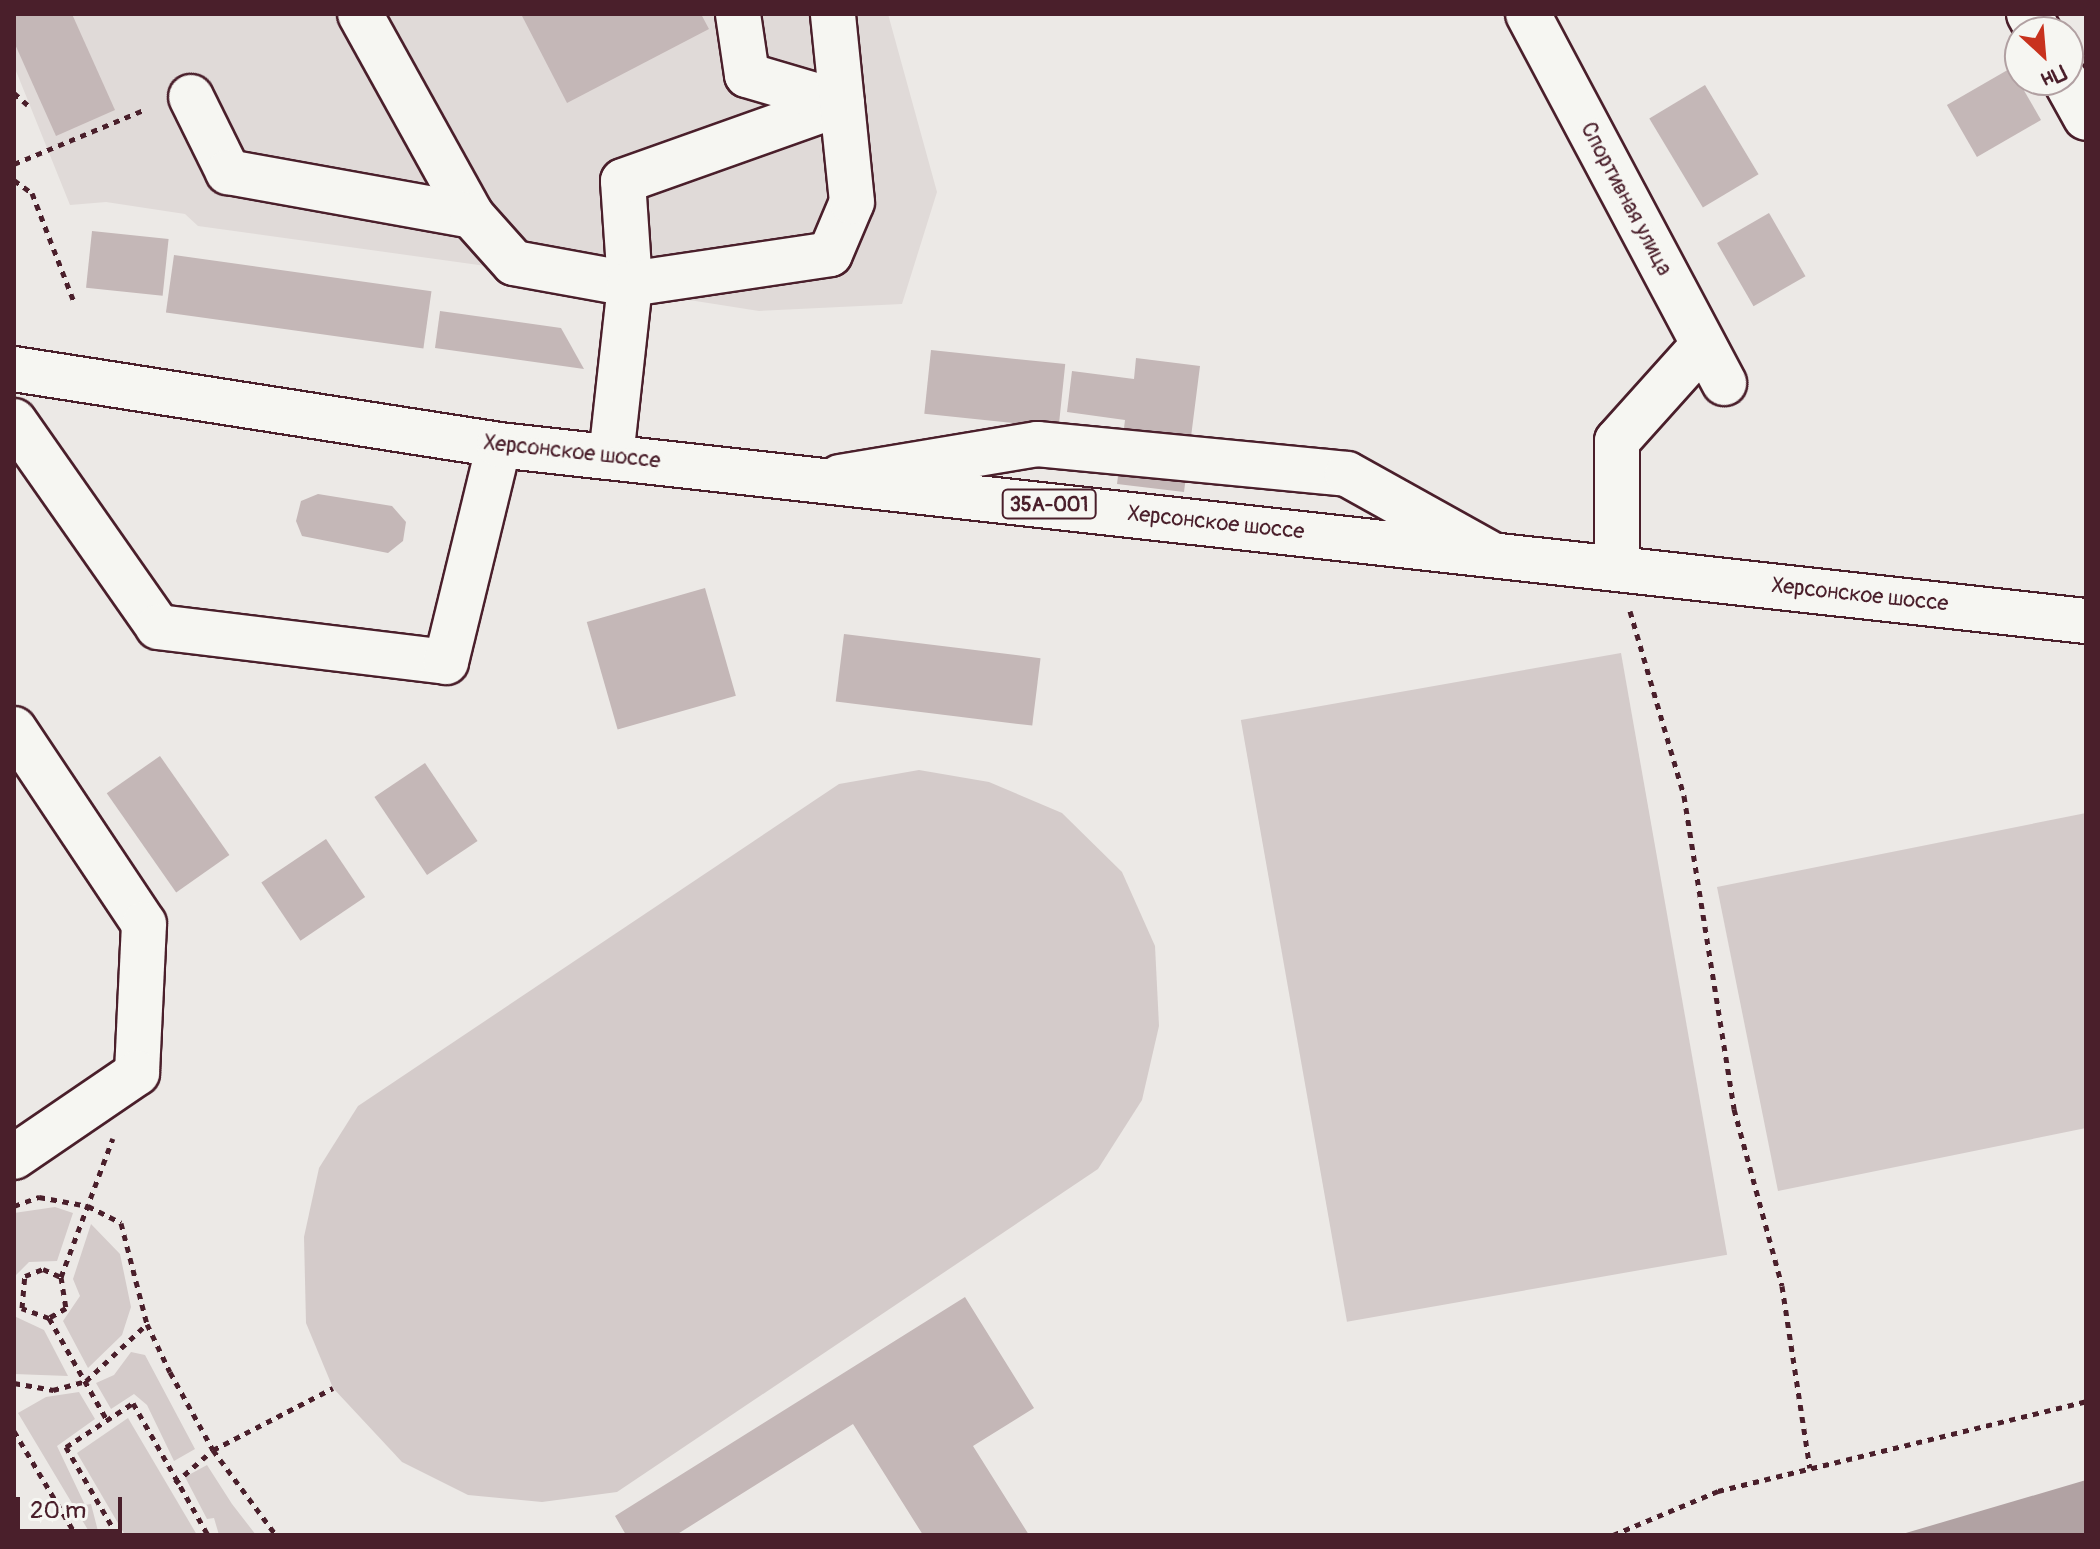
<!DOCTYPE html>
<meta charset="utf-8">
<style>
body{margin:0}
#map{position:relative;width:2100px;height:1549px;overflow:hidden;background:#ece9e6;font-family:Pangolin,sans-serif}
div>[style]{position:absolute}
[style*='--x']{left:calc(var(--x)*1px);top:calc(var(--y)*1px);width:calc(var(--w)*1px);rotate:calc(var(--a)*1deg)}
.built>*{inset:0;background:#e0dad8}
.green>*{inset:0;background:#d4cbca;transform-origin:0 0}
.water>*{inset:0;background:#b1a2a3}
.building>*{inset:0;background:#c4b7b7;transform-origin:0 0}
.path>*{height:5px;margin-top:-2.5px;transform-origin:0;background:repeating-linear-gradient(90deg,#4a1f2b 0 6px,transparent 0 12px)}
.roads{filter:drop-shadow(2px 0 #4a1f2b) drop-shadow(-2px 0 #4a1f2b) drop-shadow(0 2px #4a1f2b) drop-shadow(0 -2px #4a1f2b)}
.minor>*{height:44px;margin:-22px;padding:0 22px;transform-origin:22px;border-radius:22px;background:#f6f6f2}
.highway>*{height:44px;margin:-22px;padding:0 22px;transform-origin:22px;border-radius:22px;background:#f6f6f2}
span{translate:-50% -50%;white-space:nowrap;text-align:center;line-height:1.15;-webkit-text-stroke:8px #f6f6f2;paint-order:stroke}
.shield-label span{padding:2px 6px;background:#f6f6f2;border:2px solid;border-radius:6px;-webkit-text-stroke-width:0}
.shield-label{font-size:20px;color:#4a1f2b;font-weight:700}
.street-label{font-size:22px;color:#4a1f2b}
.frame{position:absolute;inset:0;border:16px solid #4a1f2b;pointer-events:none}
.north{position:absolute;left:2004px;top:16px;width:80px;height:80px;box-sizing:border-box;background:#f6f6f2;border:2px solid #b1a0a2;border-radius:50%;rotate:154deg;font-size:22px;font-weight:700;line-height:32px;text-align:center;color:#4a1f2b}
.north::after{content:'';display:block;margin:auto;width:28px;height:36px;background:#c8321e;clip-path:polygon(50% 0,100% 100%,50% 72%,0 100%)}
.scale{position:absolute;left:16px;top:1497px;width:106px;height:36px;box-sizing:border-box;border:4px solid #4a1f2b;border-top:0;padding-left:10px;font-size:24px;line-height:28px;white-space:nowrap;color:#4a1f2b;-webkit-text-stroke:6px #f6f6f2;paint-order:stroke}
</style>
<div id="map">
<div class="built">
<div style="clip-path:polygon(14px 14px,888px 14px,937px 192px,902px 304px,759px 311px,651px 294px,512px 284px,486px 266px,198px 226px,185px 214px,106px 202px,70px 205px,14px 66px)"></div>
</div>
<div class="green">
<div style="left:1621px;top:653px;width:611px;height:386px;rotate:80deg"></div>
<div style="clip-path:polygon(919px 770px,989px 782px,1062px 813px,1122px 872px,1155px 946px,1159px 1026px,1142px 1100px,1098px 1169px,617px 1492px,542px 1502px,468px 1495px,402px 1462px,333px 1388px,306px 1323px,304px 1237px,319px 1168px,358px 1106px,839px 784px)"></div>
<div style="clip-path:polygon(2086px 813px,2086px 1128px,1778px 1191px,1717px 887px)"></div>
<div style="clip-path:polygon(55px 1207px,73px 1213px,57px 1261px,29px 1262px,14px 1277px,14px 1213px)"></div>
<div style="clip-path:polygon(91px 1224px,120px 1254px,131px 1307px,122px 1335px,88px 1368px,63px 1321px,80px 1296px,73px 1279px)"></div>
<div style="clip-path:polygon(14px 1316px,44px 1330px,68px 1376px,14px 1374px)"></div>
<div style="clip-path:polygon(131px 1352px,145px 1355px,195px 1449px,174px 1461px,147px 1405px,134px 1394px,111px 1409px,96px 1383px,114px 1375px)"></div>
<div style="clip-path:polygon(79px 1392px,95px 1419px,57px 1446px,85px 1505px,91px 1504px,99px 1535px,91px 1535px,18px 1413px,46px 1397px)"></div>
<div style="clip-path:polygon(128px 1418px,197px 1535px,125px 1535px,77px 1453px)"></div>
<div style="clip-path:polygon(207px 1465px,232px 1504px,256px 1535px,219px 1535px,214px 1518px,207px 1519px,185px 1477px)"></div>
</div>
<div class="water">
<div style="clip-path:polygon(2086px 1480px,2086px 1535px,1899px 1535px)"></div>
</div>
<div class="building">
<div style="clip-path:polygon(14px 14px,72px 14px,115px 110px,56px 136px,14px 42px)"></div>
<div style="clip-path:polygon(521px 14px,701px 14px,709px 29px,567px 103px)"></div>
<div style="left:2011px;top:68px;width:60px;height:74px;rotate:60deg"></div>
<div style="left:1705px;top:85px;width:104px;height:65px;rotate:59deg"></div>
<div style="left:1769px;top:213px;width:73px;height:60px;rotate:60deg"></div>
<div style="left:92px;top:231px;width:77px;height:57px;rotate:6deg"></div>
<div style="left:174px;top:255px;width:260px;height:58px;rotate:8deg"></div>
<div style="clip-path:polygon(440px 311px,561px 328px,584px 369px,435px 348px)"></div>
<div style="left:931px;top:350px;width:135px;height:64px;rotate:6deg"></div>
<div style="clip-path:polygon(1136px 358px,1200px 366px,1184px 492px,1117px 484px,1125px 420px,1067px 412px,1072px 371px,1134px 379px)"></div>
<div style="clip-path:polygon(318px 494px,392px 506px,406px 522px,403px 541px,388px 553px,302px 536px,296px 521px,301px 501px)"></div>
<div style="left:705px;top:588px;width:112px;height:123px;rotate:74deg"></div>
<div style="left:844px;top:634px;width:198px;height:68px;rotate:7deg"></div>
<div style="left:160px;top:756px;width:121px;height:65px;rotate:55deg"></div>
<div style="left:425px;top:763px;width:94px;height:61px;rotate:56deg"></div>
<div style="left:326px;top:839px;width:70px;height:78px;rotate:56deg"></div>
<div style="clip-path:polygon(965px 1297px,1034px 1408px,973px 1446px,1029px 1535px,923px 1535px,853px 1424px,676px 1535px,626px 1535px,615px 1516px)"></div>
</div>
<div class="path">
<div style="--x:14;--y:93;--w:18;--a:41"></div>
<div style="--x:14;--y:164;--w:143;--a:-22.6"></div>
<div style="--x:14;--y:180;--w:22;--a:36"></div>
<div style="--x:32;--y:193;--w:117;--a:68.9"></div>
<div style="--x:1630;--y:611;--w:193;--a:73.7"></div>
<div style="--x:1684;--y:796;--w:317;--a:80.9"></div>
<div style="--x:1734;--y:1109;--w:183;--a:74.8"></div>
<div style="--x:1782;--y:1286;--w:184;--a:81.3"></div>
<div style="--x:14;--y:1206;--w:27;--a:-20"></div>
<div style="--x:39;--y:1197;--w:50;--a:10.4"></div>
<div style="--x:88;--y:1206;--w:37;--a:27"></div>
<div style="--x:121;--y:1223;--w:104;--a:75.6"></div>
<div style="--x:147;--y:1324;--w:53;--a:64.4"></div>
<div style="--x:170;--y:1372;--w:89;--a:61.1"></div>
<div style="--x:213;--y:1450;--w:106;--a:53.5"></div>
<div style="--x:61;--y:1277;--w:31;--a:81"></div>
<div style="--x:66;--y:1308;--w:20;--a:150"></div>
<div style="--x:49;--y:1318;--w:29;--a:-160"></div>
<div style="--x:22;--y:1308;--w:32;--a:-85"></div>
<div style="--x:25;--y:1276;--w:19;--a:-21"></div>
<div style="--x:43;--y:1269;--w:20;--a:24"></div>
<div style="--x:61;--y:1277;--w:148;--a:-69.5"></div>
<div style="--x:49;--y:1318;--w:117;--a:60.4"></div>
<div style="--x:14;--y:1383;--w:40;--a:10"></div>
<div style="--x:53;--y:1390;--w:34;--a:-15"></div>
<div style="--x:86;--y:1381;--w:83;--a:-43.1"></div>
<div style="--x:14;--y:1431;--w:121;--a:59.2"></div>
<div style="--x:175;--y:1483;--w:50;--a:-41"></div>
<div style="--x:213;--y:1450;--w:135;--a:-27.3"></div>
<div style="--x:14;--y:1526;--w:10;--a:61"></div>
<div style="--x:117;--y:1535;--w:102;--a:-120.1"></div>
<div style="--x:66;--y:1447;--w:80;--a:-33.3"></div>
<div style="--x:133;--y:1403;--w:152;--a:60.4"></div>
<div style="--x:1613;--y:1535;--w:114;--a:-22.7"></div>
<div style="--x:1718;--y:1491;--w:379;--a:-13.7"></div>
</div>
<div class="roads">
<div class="minor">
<div style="--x:360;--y:14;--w:231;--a:61"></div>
<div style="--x:1528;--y:14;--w:418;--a:62"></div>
<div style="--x:2029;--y:14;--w:21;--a:61"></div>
<div style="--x:2065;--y:80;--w:43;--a:61.1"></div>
<div style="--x:191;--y:97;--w:84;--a:63.7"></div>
<div style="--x:228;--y:172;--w:248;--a:10.2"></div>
<div style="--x:472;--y:216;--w:63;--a:48.2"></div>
<div style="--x:514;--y:263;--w:118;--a:10.3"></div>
<div style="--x:630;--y:284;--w:103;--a:-93.9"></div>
<div style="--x:623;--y:181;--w:232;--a:-19.6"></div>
<div style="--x:842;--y:103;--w:99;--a:-163.6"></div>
<div style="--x:747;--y:75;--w:62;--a:-98.4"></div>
<div style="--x:14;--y:421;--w:251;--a:55"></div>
<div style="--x:158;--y:627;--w:290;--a:6.9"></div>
<div style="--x:446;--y:662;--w:223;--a:-76.3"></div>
<div style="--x:611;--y:457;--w:174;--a:-83.7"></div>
<div style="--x:630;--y:284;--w:202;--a:-8.5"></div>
<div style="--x:830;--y:254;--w:56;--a:-67.1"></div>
<div style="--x:852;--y:202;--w:189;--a:-95.8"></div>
<div style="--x:840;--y:477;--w:200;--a:-9.5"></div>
<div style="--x:1037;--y:444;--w:311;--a:5.5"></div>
<div style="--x:1347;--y:474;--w:162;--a:29.1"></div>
<div style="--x:1617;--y:568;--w:127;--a:-90"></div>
<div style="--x:1617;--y:441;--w:129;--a:-48.1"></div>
<div style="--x:14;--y:729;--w:234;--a:56.3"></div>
<div style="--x:144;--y:924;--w:149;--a:92.7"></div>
<div style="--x:137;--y:1073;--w:149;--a:145.7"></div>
</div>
<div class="highway">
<div style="--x:14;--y:369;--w:491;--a:8.9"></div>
<div style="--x:499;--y:445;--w:1597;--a:6.33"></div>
</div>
</div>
<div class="shield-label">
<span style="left:1049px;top:504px">35А-001</span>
</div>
<div class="street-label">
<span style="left:1626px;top:199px;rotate:62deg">Спортивная улица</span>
<span style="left:572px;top:452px;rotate:6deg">Херсонское шоссе</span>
<span style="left:1216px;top:523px;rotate:6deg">Херсонское шоссе</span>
<span style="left:1860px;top:595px;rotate:6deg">Херсонское шоссе</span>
</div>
<div class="frame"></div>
<div class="north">Пн</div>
<div class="scale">20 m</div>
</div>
